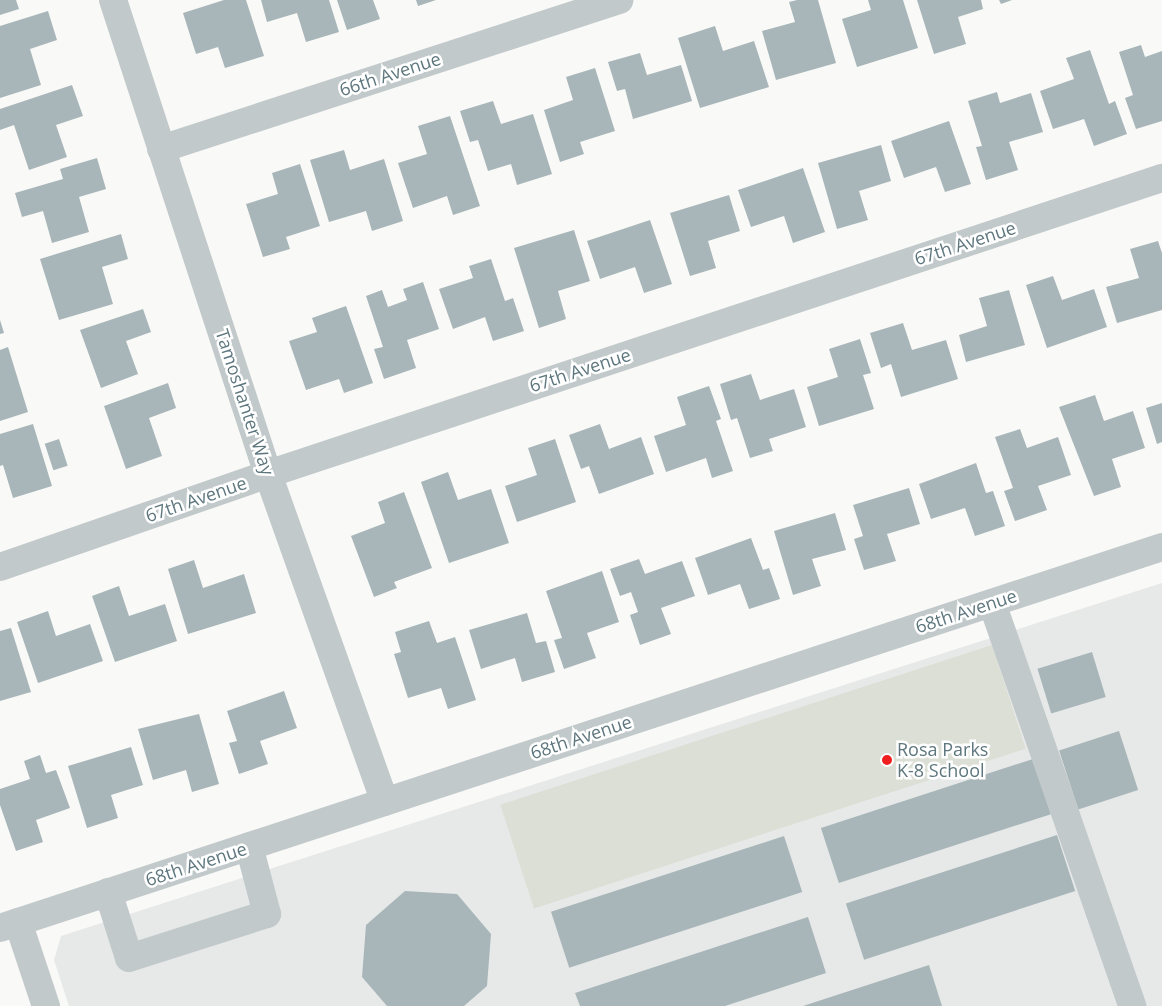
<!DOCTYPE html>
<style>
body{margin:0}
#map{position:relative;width:1162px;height:1006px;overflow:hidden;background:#f9f9f7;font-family:"Open Sans",sans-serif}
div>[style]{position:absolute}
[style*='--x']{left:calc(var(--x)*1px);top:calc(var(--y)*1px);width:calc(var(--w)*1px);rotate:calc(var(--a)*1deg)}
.built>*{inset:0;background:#e7e9e8}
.green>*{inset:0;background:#dbdfd5;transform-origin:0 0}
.building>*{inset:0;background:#a8b6b9;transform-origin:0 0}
.minor>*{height:28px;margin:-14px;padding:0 14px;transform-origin:14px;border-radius:14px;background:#c2c9cb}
.dots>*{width:14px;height:14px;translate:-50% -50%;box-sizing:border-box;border:2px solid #fff;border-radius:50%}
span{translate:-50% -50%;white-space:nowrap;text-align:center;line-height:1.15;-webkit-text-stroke:5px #fff;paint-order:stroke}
.street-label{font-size:18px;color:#5e777e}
.poi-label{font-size:18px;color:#5e777e}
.left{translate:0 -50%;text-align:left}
</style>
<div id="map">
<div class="built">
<div style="clip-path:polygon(1162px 583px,1162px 1006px,69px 1006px,54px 960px,61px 936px)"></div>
</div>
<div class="green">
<div style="left:992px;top:645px;width:109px;height:517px;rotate:72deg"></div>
</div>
<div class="building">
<div style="clip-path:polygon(0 0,16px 0,19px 9px,0 15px)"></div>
<div style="clip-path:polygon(224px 0,246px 0,264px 56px,225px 68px,218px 47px,196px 54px,183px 13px)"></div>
<div style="clip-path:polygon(261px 0,329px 0,339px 32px,306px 42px,297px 13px,267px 22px)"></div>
<div style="clip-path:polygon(337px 0,373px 0,380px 19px,347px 30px)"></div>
<div style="clip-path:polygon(416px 0,436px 0,418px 6px)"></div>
<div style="clip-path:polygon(797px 0,818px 0,836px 63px,776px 80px,762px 31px,795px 22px,789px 2px)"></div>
<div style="clip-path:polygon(868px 0,903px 0,918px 48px,857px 67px,842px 19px,871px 10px)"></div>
<div style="clip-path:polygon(917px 0,981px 0,983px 9px,958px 17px,966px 44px,934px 54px)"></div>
<div style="clip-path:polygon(999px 0,1012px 0,1001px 4px)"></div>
<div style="clip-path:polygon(48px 11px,57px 40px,30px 49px,41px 85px,0 98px,0 26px)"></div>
<div style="clip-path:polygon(715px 26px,723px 51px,754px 41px,769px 87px,700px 108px,678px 38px)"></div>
<div style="clip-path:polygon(1141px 45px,1145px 57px,1162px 51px,1162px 121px,1136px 129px,1125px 98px,1133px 95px,1119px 52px)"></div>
<div style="clip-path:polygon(1090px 50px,1109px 104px,1115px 101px,1127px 134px,1094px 146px,1084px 119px,1053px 129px,1040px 91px,1074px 79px,1066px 58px)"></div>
<div style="clip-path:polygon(640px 53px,647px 75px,681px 65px,692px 101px,633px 119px,625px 89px,617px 91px,608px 62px)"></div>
<div style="clip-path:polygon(595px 68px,615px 131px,580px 142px,584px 154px,560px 162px,544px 110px,573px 100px,566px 77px)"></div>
<div style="clip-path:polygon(72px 85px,83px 116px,56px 125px,67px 157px,29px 170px,14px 125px,0 130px,0 109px)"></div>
<div style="clip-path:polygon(997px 92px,1000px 103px,1031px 93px,1043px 132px,1009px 142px,1018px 170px,986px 180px,976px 147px,982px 146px,968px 101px)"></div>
<div style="clip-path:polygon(493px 101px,501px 124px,533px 114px,552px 174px,517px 185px,511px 164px,488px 171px,478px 140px,470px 142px,460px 111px)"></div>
<div style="clip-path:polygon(450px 116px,480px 206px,453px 215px,447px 196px,413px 208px,398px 163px,427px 154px,418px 126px)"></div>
<div style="clip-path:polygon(949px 121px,971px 184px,945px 192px,936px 167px,904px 178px,891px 141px)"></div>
<div style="clip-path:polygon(881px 145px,891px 181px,859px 191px,868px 220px,837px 229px,818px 163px)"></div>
<div style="clip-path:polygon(344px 150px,350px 170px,384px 159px,403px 221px,372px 231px,366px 211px,329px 222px,310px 160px)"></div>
<div style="clip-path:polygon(97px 158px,106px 189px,79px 197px,89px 232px,52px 243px,43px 211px,22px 217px,15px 193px,63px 179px,60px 169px)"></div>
<div style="clip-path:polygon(300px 164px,320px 226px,286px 237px,290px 249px,263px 257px,246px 204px,278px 194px,272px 173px)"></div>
<div style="clip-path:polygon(803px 168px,825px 232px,793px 243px,784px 216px,751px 227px,738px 190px)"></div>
<div style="clip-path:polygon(729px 195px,740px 231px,708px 241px,716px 268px,690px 276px,670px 213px)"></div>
<div style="clip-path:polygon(650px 220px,672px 284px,644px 293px,635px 267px,600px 279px,587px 241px)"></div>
<div style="clip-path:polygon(574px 230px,590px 281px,558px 291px,566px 319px,539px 328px,514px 248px)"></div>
<div style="clip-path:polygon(121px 234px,128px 259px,102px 267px,113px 304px,59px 320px,40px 259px)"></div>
<div style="clip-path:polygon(1158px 241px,1162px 253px,1162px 310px,1117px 323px,1106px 287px,1139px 278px,1130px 249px)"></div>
<div style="clip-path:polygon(491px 259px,505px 301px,513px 298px,524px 331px,493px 341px,485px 317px,453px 329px,439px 289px,473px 278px,469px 266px)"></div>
<div style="clip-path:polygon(1053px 276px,1062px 300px,1094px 289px,1107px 327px,1047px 348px,1026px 285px)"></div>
<div style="clip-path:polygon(423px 282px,439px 329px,407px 340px,416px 368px,384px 379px,374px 349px,383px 347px,366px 296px,382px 290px,388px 307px,407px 300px,403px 289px)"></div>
<div style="clip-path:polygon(1009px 290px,1025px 345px,966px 362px,959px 335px,987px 326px,979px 298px)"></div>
<div style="clip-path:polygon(346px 306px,373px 383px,344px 393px,339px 379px,306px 390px,289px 341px,317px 332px,312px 318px)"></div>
<div style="clip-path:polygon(143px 309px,151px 332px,126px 341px,138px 374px,101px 388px,80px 330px)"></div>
<div style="clip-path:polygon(0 320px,4px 333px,0 334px)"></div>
<div style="clip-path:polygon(903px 323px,912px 350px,946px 340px,958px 379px,901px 397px,891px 364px,881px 368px,870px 333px)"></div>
<div style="clip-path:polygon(860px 339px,871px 373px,863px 375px,874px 409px,819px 426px,807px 387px,838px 377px,829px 349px)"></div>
<div style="clip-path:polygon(8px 347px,28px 412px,0 421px,0 350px)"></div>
<div style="clip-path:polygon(751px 374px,760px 400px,794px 389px,806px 427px,769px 439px,773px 451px,750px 458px,737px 418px,731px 420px,720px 384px)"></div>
<div style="clip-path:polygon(168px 383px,176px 408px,149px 418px,162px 456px,126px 469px,104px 406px)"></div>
<div style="clip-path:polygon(709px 386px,721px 419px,716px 421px,733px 471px,712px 478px,706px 458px,666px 472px,654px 436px,686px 425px,677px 397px)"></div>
<div style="clip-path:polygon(1095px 395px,1104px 421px,1133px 411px,1145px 448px,1112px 459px,1121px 487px,1094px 496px,1059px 407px)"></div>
<div style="clip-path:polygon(1162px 403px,1162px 442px,1157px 444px,1146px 408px)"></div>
<div style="clip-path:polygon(33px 424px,52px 486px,13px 498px,3px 465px,0 466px,0 434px)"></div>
<div style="clip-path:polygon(600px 424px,609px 449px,641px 437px,654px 474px,599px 494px,589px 466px,581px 469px,569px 435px)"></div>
<div style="clip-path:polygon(1020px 429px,1027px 448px,1058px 437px,1071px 475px,1038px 486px,1047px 510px,1015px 521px,1004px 491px,1013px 488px,995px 437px)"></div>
<div style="left:59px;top:439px;width:28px;height:15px;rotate:72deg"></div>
<div style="clip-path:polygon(555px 439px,576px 502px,517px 522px,505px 486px,537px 475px,528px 448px)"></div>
<div style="clip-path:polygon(976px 463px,986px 493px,993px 491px,1005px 526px,975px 536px,965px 508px,931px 519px,919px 484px)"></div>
<div style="clip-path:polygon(448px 472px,458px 500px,491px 489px,509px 543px,449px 563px,421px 482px)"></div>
<div style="clip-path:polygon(909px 488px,920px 524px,887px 534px,896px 561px,864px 570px,854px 539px,863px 536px,853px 505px)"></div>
<div style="clip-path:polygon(404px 492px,432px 568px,394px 582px,397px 588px,374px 597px,351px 536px,385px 523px,378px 502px)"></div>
<div style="clip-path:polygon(835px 513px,846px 550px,812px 559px,821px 586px,793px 595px,774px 531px)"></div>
<div style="clip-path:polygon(751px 538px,763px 570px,769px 568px,780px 599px,749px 609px,740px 584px,708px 595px,695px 558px)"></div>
<div style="clip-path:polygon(639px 559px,645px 574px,682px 561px,695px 596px,661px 608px,671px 634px,640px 645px,630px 615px,638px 612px,631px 592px,620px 596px,610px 569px)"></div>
<div style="clip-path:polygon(194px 560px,203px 588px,244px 574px,256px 613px,188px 634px,168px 569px)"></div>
<div style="clip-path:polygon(602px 571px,619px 622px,587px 633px,596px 658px,564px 669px,554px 640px,562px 638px,546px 591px)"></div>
<div style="clip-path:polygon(119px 586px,129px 616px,165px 604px,177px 641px,115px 662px,92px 596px)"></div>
<div style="clip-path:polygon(48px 611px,56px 636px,90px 624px,103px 661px,38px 683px,17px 622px)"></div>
<div style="clip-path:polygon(527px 613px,536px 643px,546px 641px,555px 672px,522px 682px,515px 658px,481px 669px,469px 630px)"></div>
<div style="clip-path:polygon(429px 621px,437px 643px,455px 637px,476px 700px,448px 709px,441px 688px,408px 698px,394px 654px,401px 652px,395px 632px)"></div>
<div style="clip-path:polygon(11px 628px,31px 692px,0 701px,0 631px)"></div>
<div style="left:1092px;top:652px;width:47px;height:57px;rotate:73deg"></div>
<div style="clip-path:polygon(284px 691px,297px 728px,260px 741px,268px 764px,239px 774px,229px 743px,237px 741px,227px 711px)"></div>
<div style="clip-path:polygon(199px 714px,219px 784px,192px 792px,186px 770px,153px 780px,138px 729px)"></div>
<div style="left:1119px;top:731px;width:62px;height:63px;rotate:72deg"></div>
<div style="clip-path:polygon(131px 747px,143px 785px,111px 795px,118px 818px,87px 828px,68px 766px)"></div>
<div style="clip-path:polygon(40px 755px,46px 773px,56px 770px,70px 808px,36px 820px,43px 842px,16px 851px,0 805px,0 789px,30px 779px,24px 761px)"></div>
<div style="left:1033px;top:759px;width:58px;height:223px;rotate:72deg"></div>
<div style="left:1057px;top:835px;width:59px;height:222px;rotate:72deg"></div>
<div style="left:784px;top:836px;width:59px;height:245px;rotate:72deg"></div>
<div style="clip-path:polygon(405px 891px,457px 894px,491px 934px,487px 986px,464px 1006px,387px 1006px,362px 977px,366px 925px)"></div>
<div style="clip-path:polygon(808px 917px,826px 973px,725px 1006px,580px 1006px,575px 993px)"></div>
<div style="clip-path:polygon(929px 965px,942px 1006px,803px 1006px)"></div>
</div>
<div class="minor">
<div style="--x:113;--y:0;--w:499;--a:71.9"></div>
<div style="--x:268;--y:474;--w:348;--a:70.4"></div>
<div style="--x:161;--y:149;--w:482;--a:-18"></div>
<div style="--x:0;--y:567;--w:284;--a:-19.1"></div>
<div style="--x:268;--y:474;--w:942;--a:-18.32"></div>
<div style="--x:992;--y:603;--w:427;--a:70.8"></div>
<div style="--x:108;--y:892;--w:69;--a:72.3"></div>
<div style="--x:129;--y:958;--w:145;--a:-17.7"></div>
<div style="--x:267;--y:914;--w:70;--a:-104.8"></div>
<div style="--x:18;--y:922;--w:89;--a:71.6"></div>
<div style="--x:0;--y:928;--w:1223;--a:-18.15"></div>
</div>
<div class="dots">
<div style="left:887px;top:760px;background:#f01f1f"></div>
</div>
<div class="street-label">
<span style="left:390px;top:74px;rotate:-18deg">66th Avenue</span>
<span style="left:965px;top:243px;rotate:-18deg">67th Avenue</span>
<span style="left:580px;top:370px;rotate:-18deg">67th Avenue</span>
<span style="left:245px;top:402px;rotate:72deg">Tamoshanter Way</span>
<span style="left:196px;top:499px;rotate:-19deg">67th Avenue</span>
<span style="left:966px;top:611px;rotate:-18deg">68th Avenue</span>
<span style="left:581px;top:737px;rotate:-18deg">68th Avenue</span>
<span style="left:196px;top:864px;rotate:-18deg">68th Avenue</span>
</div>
<div class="poi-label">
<span class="left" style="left:897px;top:760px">Rosa Parks<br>K-8 School</span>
</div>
</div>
